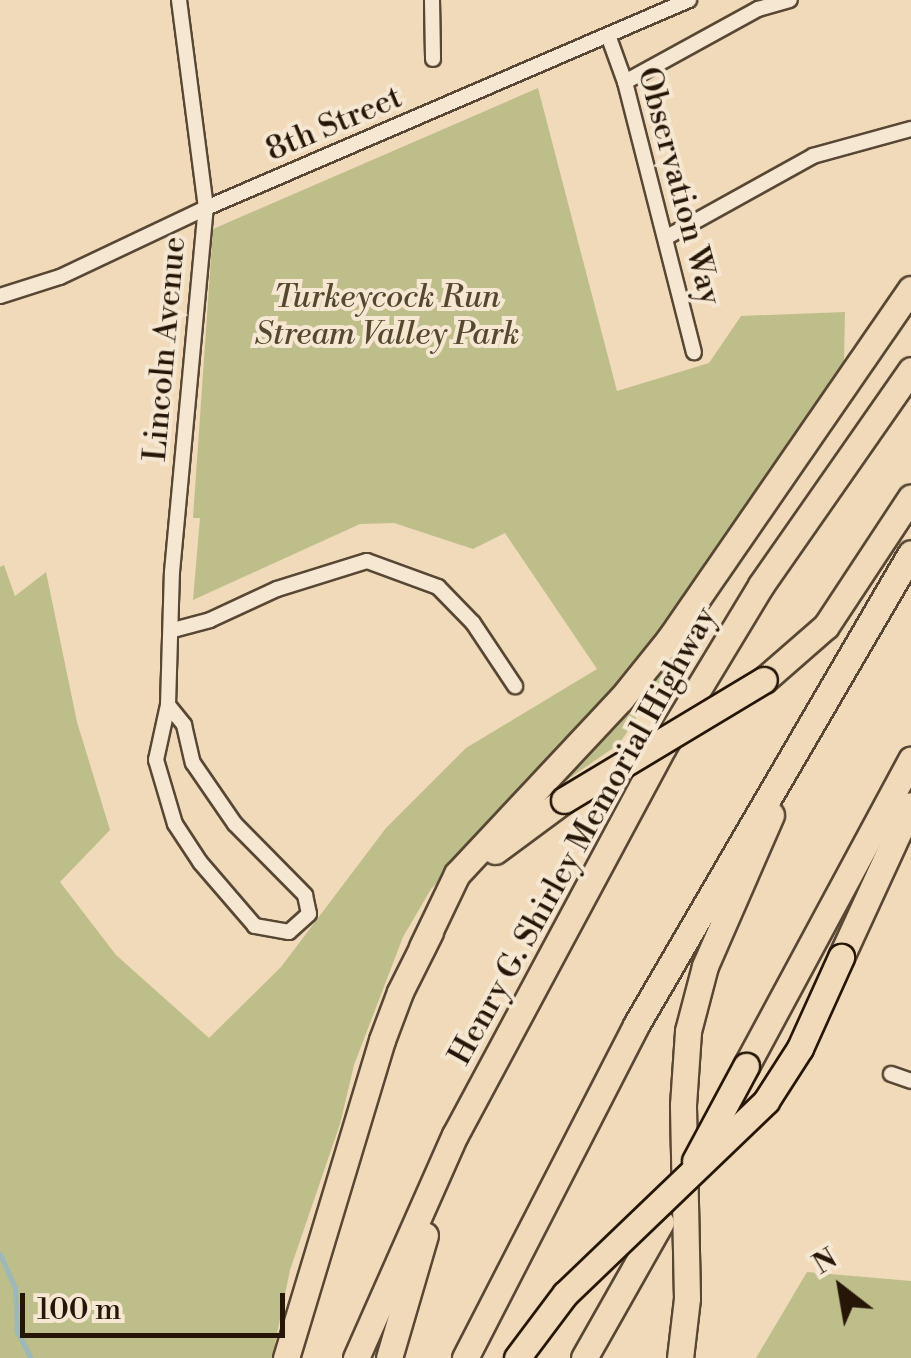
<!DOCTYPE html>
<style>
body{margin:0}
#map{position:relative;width:911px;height:1358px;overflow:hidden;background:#f0dab9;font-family:"Libre Bodoni",serif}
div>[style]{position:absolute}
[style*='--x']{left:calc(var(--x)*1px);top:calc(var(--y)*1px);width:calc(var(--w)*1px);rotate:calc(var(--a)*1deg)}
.green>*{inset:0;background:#bebe8b}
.stream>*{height:5px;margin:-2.5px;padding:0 2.5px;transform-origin:2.5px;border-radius:2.5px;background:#9db8b8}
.roads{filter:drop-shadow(2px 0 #584734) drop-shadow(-2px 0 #584734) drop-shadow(0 2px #584734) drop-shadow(0 -2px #584734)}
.street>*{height:14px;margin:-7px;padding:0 7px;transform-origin:7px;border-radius:7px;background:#f5e7d2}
.highway>*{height:25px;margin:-12.5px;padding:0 12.5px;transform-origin:12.5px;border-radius:12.5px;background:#f0dab9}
.bridges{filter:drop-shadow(2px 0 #261607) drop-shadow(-2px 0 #261607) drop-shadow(0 2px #261607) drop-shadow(0 -2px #261607)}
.highway-bridge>*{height:25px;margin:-12.5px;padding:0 12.5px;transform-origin:12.5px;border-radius:12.5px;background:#f0dab9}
span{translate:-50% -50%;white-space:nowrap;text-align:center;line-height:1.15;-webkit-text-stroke:8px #f5e7d2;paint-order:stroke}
.street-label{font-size:32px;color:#261607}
.park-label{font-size:32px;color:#54482f;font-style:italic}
.north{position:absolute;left:791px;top:1238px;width:100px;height:100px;-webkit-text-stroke:8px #f5e7d2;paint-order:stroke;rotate:329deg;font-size:28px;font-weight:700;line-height:40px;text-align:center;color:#261607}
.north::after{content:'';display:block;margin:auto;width:35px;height:45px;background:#261607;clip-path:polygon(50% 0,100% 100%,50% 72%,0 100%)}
.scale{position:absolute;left:20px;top:1293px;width:265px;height:45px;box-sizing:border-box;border:5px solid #261607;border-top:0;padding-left:12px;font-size:30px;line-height:35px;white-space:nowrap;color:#261607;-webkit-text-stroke:8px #f5e7d2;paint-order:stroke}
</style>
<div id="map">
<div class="green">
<div style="clip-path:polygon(538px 88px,617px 391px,709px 363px,741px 316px,845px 312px,843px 407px,619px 744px,558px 786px,505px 814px,431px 889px,403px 937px,354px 1065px,340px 1124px,290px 1270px,272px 1358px,0 1358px,0 567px,4px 565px,15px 596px,46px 572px,77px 722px,110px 830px,60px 882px,116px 955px,209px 1038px,281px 967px,386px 828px,466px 748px,597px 669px,505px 533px,473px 549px,394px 523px,360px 524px,193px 600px,200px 518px,193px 518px,213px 229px)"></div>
<div style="clip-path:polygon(807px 1272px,911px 1281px,911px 1358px,756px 1358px)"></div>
</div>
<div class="stream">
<div style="--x:0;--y:1254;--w:36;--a:66"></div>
<div style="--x:15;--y:1287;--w:44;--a:87.4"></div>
<div style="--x:17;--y:1331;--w:30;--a:63"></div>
</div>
<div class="roads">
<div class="street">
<div style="--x:432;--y:0;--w:59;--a:89"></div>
<div style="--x:608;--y:35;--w:50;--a:70.1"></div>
<div style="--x:625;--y:82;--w:279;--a:75.7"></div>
<div style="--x:625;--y:82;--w:152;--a:-28.8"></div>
<div style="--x:758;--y:9;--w:33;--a:-16"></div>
<div style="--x:667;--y:237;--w:167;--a:-29"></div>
<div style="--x:813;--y:156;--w:102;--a:-15.4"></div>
<div style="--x:0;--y:296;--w:63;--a:-17.6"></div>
<div style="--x:60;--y:277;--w:161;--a:-25.3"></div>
<div style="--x:206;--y:208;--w:526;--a:-23.3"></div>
<div style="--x:173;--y:630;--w:38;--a:-15"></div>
<div style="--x:210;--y:620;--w:74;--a:-24.8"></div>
<div style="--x:277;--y:589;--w:94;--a:-17.3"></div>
<div style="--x:367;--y:561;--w:76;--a:20.1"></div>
<div style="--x:438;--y:587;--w:50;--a:45.8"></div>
<div style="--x:473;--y:623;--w:76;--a:56.3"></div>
<div style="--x:168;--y:705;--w:26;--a:51"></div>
<div style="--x:184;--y:725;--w:39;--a:77"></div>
<div style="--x:193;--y:763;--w:74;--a:55.5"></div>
<div style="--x:235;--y:824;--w:100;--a:45.4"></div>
<div style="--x:305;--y:895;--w:19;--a:78"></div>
<div style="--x:309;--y:914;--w:27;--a:138"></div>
<div style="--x:289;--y:932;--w:35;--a:-170"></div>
<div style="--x:255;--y:926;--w:84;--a:-130.7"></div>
<div style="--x:200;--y:862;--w:45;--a:-123.3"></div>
<div style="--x:175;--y:824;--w:67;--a:-106.5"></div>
<div style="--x:156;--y:760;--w:56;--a:-77.7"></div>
<div style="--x:168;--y:705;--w:133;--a:-88.3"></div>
<div style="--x:172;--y:572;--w:366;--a:-84.7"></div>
<div style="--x:206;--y:208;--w:210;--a:-97.4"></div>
<div style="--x:891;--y:1074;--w:21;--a:19"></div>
</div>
<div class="highway">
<div style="--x:764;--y:680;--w:82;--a:-41.1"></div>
<div style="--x:826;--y:626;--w:154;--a:-56.6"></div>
<div style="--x:495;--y:851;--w:86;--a:-36.5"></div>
<div style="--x:422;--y:947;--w:81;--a:-64.4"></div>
<div style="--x:457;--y:874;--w:240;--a:-46.9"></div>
<div style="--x:621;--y:699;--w:78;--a:-51.2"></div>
<div style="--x:670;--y:638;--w:424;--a:-55.4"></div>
<div style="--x:841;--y:957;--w:167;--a:-65.3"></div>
<div style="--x:746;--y:1066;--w:348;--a:-61.7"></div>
<div style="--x:286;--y:1358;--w:332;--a:-73.2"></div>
<div style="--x:382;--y:1040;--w:51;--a:-69.4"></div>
<div style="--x:400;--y:992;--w:67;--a:-63.4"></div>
<div style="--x:356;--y:1358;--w:244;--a:-66.1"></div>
<div style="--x:455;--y:1135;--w:440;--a:-61.8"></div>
<div style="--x:663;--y:747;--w:189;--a:-58.8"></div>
<div style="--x:761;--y:585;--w:262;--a:-55.1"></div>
<div style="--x:389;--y:1358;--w:128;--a:-73.7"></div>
<div style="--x:465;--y:1358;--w:374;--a:-62.8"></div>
<div style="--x:636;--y:1025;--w:546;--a:-59.77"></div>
<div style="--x:584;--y:1358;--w:156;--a:-60.5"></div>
<div style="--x:680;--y:1358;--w:60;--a:-83.3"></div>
<div style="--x:687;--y:1298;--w:193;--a:-91.2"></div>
<div style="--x:683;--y:1105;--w:74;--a:-86.1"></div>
<div style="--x:688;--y:1031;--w:67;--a:-75.3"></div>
<div style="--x:705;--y:966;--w:165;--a:-66.4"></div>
</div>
</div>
<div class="bridges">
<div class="highway-bridge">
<div style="--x:564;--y:800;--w:233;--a:-31"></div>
<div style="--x:695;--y:1161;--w:108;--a:-61.8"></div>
<div style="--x:517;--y:1358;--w:80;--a:-53.1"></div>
<div style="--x:565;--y:1294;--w:279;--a:-43.8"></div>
<div style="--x:766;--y:1101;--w:63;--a:-57.3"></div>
<div style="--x:800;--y:1048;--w:100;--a:-65.7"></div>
</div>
</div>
<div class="street-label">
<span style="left:334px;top:124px;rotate:-23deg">8th Street</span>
<span style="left:679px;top:186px;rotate:75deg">Observation Way</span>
<span style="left:165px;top:349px;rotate:-85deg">Lincoln Avenue</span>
<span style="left:583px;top:836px;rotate:-61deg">Henry G. Shirley Memorial Highway</span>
</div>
<div class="park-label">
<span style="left:387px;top:316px">Turkeycock Run<br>Stream Valley Park</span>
</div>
<div class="north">N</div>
<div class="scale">100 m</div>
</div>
